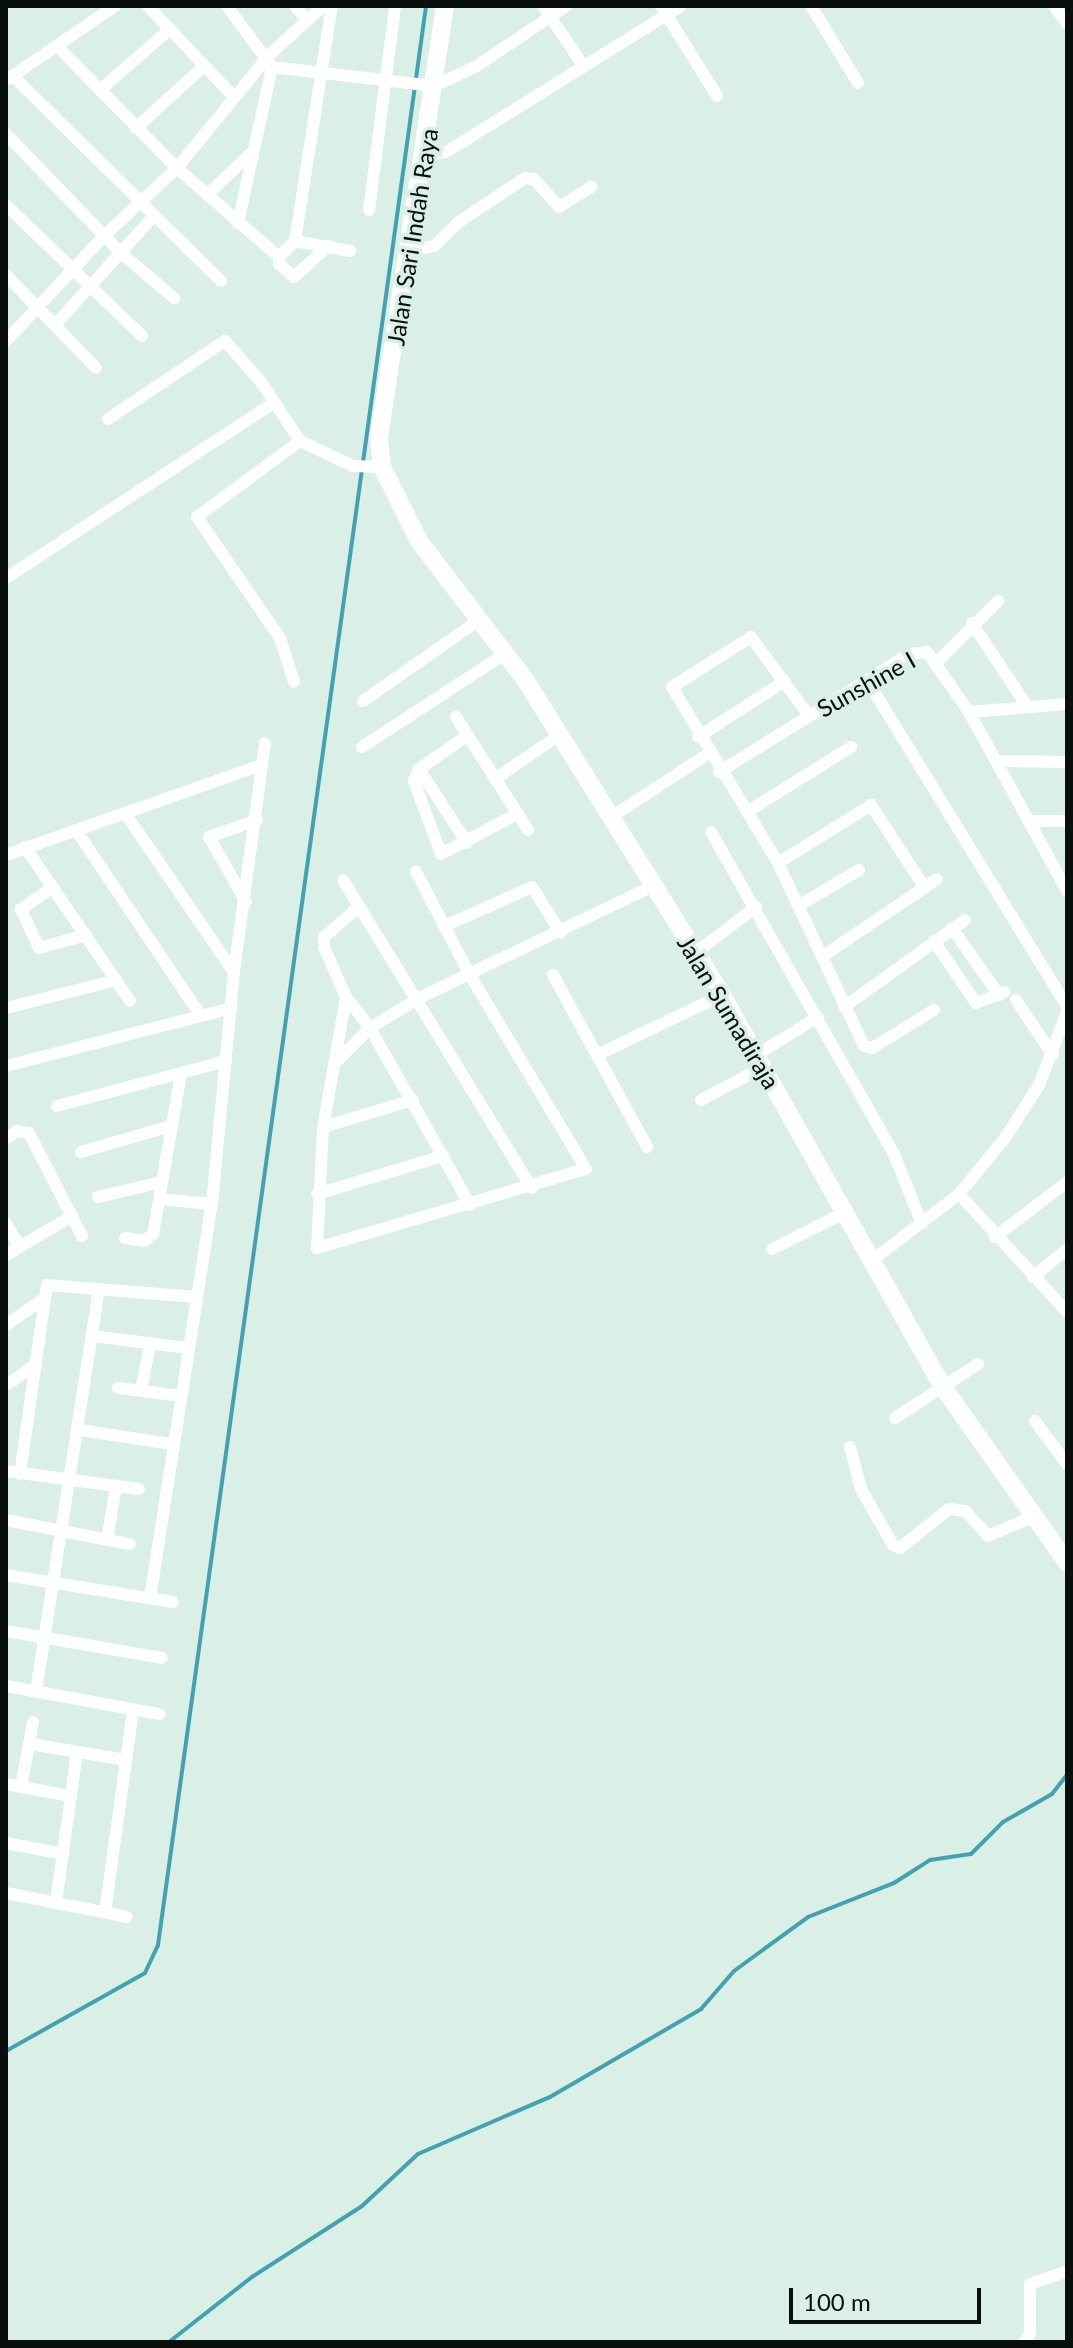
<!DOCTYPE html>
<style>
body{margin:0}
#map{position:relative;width:1073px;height:2348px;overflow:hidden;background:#daefe5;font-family:Lato,sans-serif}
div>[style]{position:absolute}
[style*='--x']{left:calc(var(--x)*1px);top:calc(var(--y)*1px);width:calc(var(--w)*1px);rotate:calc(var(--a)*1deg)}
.stream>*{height:4px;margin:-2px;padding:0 2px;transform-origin:2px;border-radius:2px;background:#43a2b2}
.street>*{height:12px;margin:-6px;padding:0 6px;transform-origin:6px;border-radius:6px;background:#fff}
.secondary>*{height:18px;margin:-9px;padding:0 9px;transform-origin:9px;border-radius:9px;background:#fff}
span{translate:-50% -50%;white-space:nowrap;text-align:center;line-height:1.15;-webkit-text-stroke:7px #daefe5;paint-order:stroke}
.street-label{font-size:24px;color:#080f0c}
.frame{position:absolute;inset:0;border:8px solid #080f0c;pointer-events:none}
.scale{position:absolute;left:789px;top:2288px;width:192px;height:36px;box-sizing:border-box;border:4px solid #080f0c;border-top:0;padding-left:10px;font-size:24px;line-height:28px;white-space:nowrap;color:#080f0c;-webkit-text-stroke:6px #daefe5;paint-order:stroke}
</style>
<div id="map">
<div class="stream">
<div style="--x:6;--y:2051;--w:159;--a:-29.3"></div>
<div style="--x:145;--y:1973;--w:31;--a:-65"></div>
<div style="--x:158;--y:1945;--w:1957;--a:-82.13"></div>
<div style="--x:169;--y:2342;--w:105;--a:-38.1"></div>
<div style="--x:252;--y:2277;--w:131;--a:-32.8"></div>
<div style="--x:362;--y:2206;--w:76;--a:-42.9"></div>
<div style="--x:418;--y:2154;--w:144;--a:-23.4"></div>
<div style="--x:550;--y:2097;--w:175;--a:-30.2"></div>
<div style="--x:701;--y:2009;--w:50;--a:-49"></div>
<div style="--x:734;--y:1971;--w:92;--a:-36.1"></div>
<div style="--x:808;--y:1917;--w:92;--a:-21.6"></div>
<div style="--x:894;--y:1883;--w:43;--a:-32.6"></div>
<div style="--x:930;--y:1860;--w:41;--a:-8.3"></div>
<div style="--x:971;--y:1854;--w:45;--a:-45"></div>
<div style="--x:1003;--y:1822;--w:56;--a:-29.7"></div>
<div style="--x:1052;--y:1794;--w:24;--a:-52"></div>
</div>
<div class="street">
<div style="--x:148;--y:6;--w:125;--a:46.6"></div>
<div style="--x:227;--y:6;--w:76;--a:53.6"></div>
<div style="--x:272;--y:67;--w:160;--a:102.3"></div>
<div style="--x:295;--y:6;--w:18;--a:49"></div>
<div style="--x:543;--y:6;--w:71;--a:55.9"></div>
<div style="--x:661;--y:6;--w:106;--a:58.1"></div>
<div style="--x:811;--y:6;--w:90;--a:58.6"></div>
<div style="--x:1054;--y:6;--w:22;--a:54"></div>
<div style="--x:57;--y:46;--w:171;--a:45.5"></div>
<div style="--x:177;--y:168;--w:135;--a:41.1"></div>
<div style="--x:279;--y:257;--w:23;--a:-45"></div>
<div style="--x:295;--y:241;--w:238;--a:-81.1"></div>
<div style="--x:272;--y:67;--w:163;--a:6.7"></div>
<div style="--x:434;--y:86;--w:45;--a:-24.9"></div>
<div style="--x:475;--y:67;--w:110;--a:-33.8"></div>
<div style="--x:13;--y:76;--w:292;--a:44.6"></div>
<div style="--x:8;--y:79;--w:130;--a:-34.3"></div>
<div style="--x:100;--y:90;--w:93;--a:-41.1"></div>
<div style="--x:136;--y:128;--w:92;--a:-42.4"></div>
<div style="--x:6;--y:134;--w:165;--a:46"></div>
<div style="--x:121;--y:253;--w:70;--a:40.3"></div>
<div style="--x:426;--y:157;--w:23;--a:-15"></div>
<div style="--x:448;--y:151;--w:274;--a:-31.9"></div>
<div style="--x:207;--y:195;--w:64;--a:-43.7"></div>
<div style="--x:6;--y:205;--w:189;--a:43.9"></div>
<div style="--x:369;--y:210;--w:206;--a:-82.7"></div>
<div style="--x:295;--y:241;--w:56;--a:10.3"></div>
<div style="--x:410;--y:251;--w:25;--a:-12"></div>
<div style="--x:434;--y:246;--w:36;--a:-44"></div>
<div style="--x:460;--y:221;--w:78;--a:-33.5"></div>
<div style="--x:525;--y:178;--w:9;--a:6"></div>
<div style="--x:534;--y:179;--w:38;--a:48"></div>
<div style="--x:559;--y:207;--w:38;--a:-32"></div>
<div style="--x:279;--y:257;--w:7;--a:90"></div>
<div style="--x:279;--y:264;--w:20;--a:41"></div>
<div style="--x:294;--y:277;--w:46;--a:-42.4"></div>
<div style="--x:6;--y:275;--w:129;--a:45.9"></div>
<div style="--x:55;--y:325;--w:146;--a:-47.8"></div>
<div style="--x:6;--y:341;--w:144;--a:-47"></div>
<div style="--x:104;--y:236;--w:100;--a:-43"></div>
<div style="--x:177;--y:168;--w:146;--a:-50.8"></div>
<div style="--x:269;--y:55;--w:73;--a:-42.2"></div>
<div style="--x:108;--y:419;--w:141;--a:-33.7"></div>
<div style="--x:225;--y:341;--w:55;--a:48.7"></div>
<div style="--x:261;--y:382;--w:71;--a:56.5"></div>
<div style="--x:300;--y:441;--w:128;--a:143.6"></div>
<div style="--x:197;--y:517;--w:147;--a:55.6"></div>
<div style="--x:280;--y:638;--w:46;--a:72.3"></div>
<div style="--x:300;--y:441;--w:59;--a:25.3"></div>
<div style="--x:353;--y:466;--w:29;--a:2"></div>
<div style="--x:6;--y:578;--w:318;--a:-33.2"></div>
<div style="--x:972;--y:623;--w:98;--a:56.6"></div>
<div style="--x:938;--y:661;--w:85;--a:-45"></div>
<div style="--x:867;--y:680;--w:383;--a:58.5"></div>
<div style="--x:363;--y:701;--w:141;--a:-34.9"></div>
<div style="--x:969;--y:712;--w:98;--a:-4.7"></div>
<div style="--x:809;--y:716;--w:98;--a:-126.3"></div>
<div style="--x:751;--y:637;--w:93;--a:147.7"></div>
<div style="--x:672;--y:687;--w:205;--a:58.9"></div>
<div style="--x:778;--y:863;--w:202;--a:64.8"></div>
<div style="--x:864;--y:1046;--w:8;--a:14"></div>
<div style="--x:872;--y:1048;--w:73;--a:-31.5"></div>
<div style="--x:456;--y:717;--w:134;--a:57.5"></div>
<div style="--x:468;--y:735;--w:60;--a:145.2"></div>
<div style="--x:419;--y:769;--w:13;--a:113"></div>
<div style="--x:414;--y:781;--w:78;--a:69.7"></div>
<div style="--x:441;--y:854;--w:86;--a:-27.8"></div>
<div style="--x:698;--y:737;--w:103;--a:-32.8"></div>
<div style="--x:362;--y:747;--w:172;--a:-33.1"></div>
<div style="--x:997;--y:761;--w:70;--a:0.8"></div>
<div style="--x:419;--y:769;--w:88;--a:57"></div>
<div style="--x:719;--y:772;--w:224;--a:-31.8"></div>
<div style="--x:909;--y:654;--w:18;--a:-6"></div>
<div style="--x:927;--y:652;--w:73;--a:55"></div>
<div style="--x:969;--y:712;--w:204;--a:61.3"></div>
<div style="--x:495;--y:779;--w:78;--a:-34.5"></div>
<div style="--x:747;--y:812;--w:123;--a:-32"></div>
<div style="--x:125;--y:813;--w:193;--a:55.6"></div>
<div style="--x:611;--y:817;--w:116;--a:-33"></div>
<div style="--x:1028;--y:821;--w:39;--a:0"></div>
<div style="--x:76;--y:830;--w:220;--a:56.1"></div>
<div style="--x:711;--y:832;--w:370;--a:60.4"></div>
<div style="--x:894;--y:1154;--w:75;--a:68.2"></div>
<div style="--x:25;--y:847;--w:186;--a:55.7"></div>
<div style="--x:6;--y:855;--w:270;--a:-19.4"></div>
<div style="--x:778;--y:863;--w:110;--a:-31.9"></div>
<div style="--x:871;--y:805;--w:99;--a:57"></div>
<div style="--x:343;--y:880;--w:361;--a:58.5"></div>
<div style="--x:53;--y:887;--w:39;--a:145"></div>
<div style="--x:21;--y:909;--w:43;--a:65.2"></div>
<div style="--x:39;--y:948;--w:49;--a:-15.5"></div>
<div style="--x:246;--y:902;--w:75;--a:-119.6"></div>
<div style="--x:209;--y:837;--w:51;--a:-19.5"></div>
<div style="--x:800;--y:905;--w:69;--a:-30.7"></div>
<div style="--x:359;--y:907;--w:46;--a:139.4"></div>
<div style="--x:324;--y:937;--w:10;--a:90"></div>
<div style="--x:324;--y:947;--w:55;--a:66.3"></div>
<div style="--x:346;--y:997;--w:39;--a:52"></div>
<div style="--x:370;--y:1028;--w:203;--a:60.5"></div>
<div style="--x:447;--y:925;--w:93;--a:-24.1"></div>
<div style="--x:532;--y:887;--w:54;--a:57.8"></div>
<div style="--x:952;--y:928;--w:82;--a:55"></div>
<div style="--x:934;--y:941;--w:75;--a:55.9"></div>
<div style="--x:976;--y:1003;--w:30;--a:-21"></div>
<div style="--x:694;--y:954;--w:78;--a:-37.2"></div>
<div style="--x:826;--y:954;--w:134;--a:-34"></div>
<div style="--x:553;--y:975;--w:196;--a:61.3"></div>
<div style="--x:346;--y:997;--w:132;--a:100"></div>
<div style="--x:323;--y:1127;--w:121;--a:92.8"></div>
<div style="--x:317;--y:1248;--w:280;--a:-16.4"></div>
<div style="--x:586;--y:1169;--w:224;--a:-120.9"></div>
<div style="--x:471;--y:977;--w:119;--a:-117.6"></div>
<div style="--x:1016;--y:1000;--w:66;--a:56.1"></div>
<div style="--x:844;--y:1007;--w:149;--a:-35.7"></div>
<div style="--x:6;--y:1008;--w:114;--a:-14.2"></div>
<div style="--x:599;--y:1054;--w:136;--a:-25.6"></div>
<div style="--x:758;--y:1054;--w:70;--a:-31.7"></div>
<div style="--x:335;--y:1063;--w:49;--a:-45"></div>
<div style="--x:370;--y:1028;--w:57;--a:-31.5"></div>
<div style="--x:419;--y:998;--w:262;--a:-25.6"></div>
<div style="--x:6;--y:1066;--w:233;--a:-14.4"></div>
<div style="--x:701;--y:1100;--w:72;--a:-28"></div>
<div style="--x:57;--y:1106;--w:175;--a:-14.9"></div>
<div style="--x:323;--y:1127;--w:94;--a:-16.7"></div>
<div style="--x:6;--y:1139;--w:14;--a:-36"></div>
<div style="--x:17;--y:1131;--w:12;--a:9"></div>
<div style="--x:29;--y:1133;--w:116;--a:62.8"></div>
<div style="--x:81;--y:1152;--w:94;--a:-16.1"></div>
<div style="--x:317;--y:1194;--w:132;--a:-16.8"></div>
<div style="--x:959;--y:1194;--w:160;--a:47.5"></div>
<div style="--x:98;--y:1197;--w:66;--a:-13.2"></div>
<div style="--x:160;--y:1199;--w:52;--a:5.5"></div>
<div style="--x:6;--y:1223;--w:28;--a:60"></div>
<div style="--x:995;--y:1237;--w:91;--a:-37.4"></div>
<div style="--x:125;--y:1238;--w:19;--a:9"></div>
<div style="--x:144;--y:1241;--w:11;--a:-38"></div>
<div style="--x:153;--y:1234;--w:162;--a:-80.1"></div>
<div style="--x:772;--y:1249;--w:80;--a:-26.6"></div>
<div style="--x:6;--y:1255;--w:77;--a:-30.6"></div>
<div style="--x:870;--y:1262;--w:112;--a:-37.4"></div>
<div style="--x:959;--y:1194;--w:72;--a:-50.6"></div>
<div style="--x:1005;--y:1138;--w:63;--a:-57.3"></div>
<div style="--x:1039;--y:1085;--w:78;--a:-69"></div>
<div style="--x:1033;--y:1277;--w:44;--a:-39.5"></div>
<div style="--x:6;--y:1325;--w:47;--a:-34.7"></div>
<div style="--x:92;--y:1336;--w:97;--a:7.1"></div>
<div style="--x:6;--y:1385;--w:37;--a:-34"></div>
<div style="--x:118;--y:1388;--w:64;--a:7.2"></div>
<div style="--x:141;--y:1390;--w:46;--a:-78.7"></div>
<div style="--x:895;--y:1418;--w:99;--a:-33"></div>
<div style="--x:1035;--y:1421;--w:54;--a:53.3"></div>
<div style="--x:80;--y:1430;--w:93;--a:8.7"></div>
<div style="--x:850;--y:1447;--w:43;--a:75.3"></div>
<div style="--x:861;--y:1489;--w:64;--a:60.3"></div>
<div style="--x:893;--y:1545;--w:8;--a:23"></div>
<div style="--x:900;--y:1548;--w:63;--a:-38.5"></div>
<div style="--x:949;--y:1509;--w:16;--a:7"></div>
<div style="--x:965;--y:1511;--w:34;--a:47"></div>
<div style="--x:988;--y:1536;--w:48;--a:-23.4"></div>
<div style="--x:6;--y:1471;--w:134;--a:7.7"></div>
<div style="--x:20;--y:1474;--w:191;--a:-81.9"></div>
<div style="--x:47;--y:1285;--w:150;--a:4.6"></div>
<div style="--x:6;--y:1520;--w:126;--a:11"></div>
<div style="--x:107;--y:1540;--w:54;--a:-80.4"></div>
<div style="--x:6;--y:1575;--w:169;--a:9.2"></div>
<div style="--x:150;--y:1598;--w:399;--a:-81.1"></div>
<div style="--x:212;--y:1204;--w:233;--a:-84.6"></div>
<div style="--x:234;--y:972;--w:231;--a:-82.3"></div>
<div style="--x:6;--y:1631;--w:158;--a:9.8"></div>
<div style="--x:6;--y:1686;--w:156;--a:10.4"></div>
<div style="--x:36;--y:1691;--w:407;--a:-81.1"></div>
<div style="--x:31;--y:1744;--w:96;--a:9.6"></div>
<div style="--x:6;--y:1784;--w:66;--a:10.5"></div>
<div style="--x:21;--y:1787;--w:66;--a:-79.5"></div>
<div style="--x:6;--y:1843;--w:58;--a:10.9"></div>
<div style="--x:6;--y:1893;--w:123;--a:11.2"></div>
<div style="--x:56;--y:1902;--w:150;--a:-82"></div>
<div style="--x:105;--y:1912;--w:204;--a:-82.1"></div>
<div style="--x:1024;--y:2342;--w:10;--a:-53"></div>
<div style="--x:1030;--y:2334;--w:50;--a:-90"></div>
<div style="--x:1030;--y:2284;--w:39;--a:-19"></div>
</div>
<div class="secondary">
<div style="--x:445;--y:6;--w:438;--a:98.7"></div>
<div style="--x:379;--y:439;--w:28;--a:84"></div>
<div style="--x:382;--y:467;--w:83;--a:63.4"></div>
<div style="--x:419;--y:541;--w:176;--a:52.6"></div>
<div style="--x:526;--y:681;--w:370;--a:58"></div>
<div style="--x:722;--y:995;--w:450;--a:60.6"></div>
<div style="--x:943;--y:1387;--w:215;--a:54.8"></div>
</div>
<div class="street-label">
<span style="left:412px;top:237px;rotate:-81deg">Jalan Sari Indah Raya</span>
<span style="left:866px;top:684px;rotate:-29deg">Sunshine I</span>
<span style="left:729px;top:1012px;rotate:59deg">Jalan Sumadiraja</span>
</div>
<div class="frame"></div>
<div class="scale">100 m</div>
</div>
